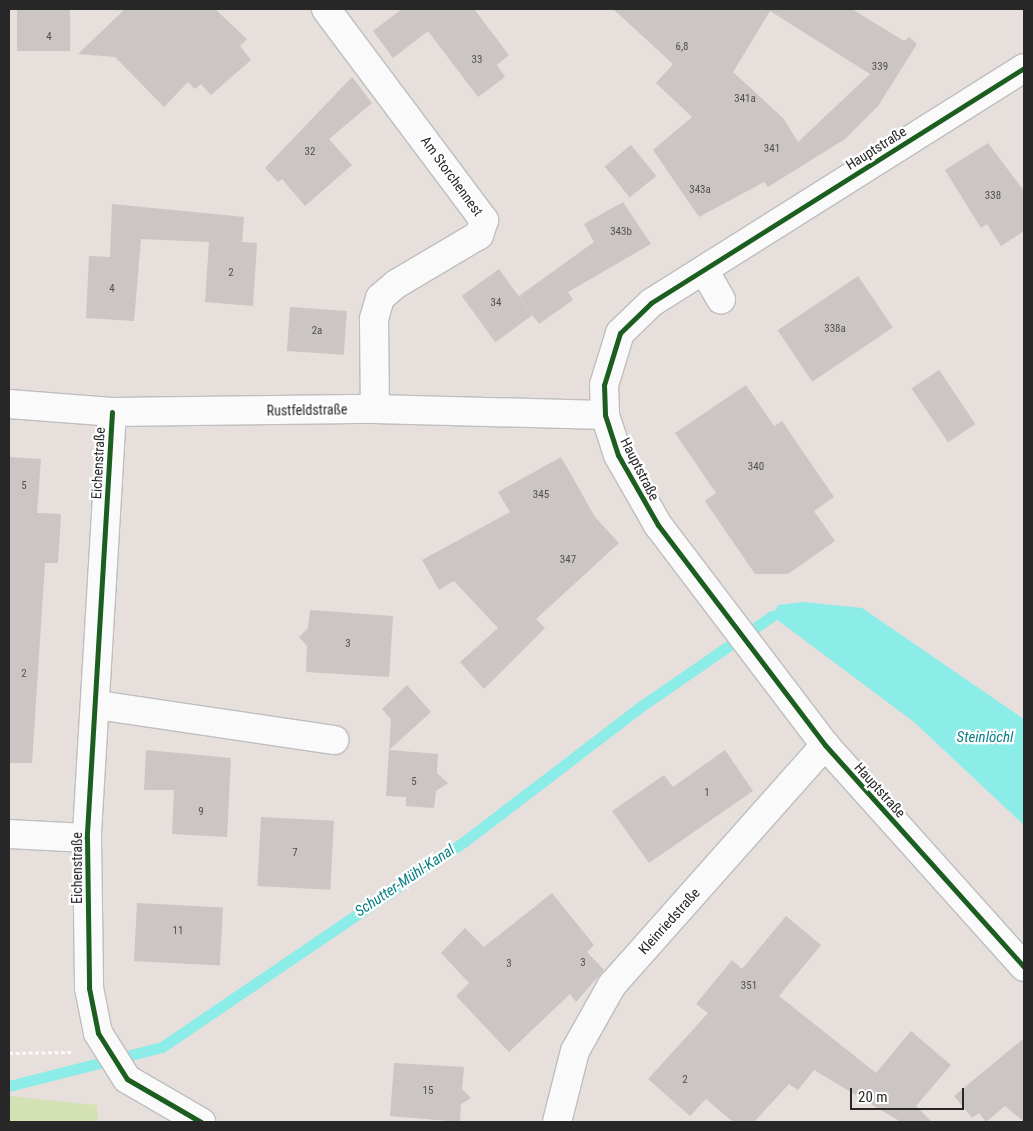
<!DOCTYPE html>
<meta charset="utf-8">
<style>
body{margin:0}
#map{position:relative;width:1033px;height:1131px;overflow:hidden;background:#e6dfdc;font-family:"Roboto Condensed",sans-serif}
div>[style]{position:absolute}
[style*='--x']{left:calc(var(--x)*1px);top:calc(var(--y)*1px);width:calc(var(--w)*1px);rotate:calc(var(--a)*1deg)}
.green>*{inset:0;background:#d4e2b3}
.water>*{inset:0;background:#8cece8}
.stream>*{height:11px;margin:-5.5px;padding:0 5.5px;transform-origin:5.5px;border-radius:5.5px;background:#8cece8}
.building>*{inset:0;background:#cbc5c3;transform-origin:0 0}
.path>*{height:3px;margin-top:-1.5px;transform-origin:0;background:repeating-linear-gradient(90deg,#fbfafa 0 4px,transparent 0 6.5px)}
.roads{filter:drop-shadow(1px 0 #bfbebe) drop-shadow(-1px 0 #bfbebe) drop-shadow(0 1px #bfbebe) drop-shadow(0 -1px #bfbebe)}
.minor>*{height:28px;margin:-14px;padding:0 14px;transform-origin:14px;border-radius:14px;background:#fbfafa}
.cycleway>*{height:5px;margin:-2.5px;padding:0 2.5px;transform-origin:2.5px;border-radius:2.5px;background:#1b5e20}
span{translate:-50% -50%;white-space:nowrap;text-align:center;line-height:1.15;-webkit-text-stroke:4.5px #fff;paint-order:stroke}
.number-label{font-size:11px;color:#525050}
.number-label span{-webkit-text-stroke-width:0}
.street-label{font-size:14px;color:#272727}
.water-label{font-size:15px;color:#0a8085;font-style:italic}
.frame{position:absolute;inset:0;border:10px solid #272727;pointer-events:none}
.scale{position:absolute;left:850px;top:1088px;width:114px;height:22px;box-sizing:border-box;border:2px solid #272727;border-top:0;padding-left:6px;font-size:15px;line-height:18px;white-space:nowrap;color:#272727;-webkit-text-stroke:4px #fff;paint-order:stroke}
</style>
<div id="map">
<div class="green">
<div style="clip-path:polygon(9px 1096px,97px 1105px,98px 1122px,9px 1122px)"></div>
</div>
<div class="water">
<div style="clip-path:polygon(803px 602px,862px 608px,1024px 719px,1024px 825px,914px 722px,772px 616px,778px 605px)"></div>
</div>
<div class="stream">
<div style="--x:9;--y:1086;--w:158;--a:-14.3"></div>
<div style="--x:162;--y:1047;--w:366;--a:-34.2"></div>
<div style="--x:465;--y:841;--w:224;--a:-37.4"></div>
<div style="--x:643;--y:705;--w:157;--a:-34.6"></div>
</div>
<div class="building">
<div style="left:17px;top:9px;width:53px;height:42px"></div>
<div style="clip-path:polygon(125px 9px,215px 9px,247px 39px,240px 46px,251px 60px,211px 95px,201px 84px,195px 89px,188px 82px,164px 107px,115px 57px,78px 54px)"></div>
<div style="clip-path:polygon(402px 9px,474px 9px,509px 55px,497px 65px,505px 77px,478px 97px,428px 31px,393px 58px,373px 31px)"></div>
<div style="clip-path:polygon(evenodd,613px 9px,852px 9px,904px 41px,909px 37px,917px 44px,878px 106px,845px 139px,768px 187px,764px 182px,699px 217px,653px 150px,692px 117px,656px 83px,673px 64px,613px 9px,770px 11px,870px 74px,798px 142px,783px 118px,733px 72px,770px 11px)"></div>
<div style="clip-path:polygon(352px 77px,372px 103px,329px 139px,352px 165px,305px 206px,282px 179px,278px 182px,265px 168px)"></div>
<div style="clip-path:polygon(988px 143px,1024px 191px,1024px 231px,1001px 246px,987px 224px,981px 228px,945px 170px)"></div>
<div style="left:631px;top:145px;width:40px;height:34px;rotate:51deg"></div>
<div style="clip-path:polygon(623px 202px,651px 244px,568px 292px,573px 300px,539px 324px,519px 296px,594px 242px,584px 224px)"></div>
<div style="clip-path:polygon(112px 204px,244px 217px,242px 242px,257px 243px,253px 306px,205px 302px,209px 242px,141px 239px,134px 321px,86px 318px,89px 256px,110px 257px)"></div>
<div style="left:499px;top:269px;width:57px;height:46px;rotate:54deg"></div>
<div style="left:858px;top:276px;width:62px;height:97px;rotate:56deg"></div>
<div style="left:290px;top:307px;width:57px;height:44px;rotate:4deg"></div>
<div style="left:939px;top:370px;width:65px;height:33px;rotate:56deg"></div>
<div style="clip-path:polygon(746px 385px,774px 426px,782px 421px,834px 497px,814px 511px,835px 541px,788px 574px,755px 574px,705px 501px,716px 493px,675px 433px)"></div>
<div style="clip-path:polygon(9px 457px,41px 459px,37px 513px,61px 514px,58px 563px,45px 563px,32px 763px,9px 763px)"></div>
<div style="clip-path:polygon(561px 457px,595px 517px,619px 543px,536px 619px,545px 628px,484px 689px,460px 662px,498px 628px,454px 581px,439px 590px,422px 560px,510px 512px,498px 492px)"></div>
<div style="clip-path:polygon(310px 610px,393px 616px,389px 677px,306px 672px,307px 646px,299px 637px,308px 628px)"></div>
<div style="clip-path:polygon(407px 685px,431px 712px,389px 750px,391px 719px,382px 709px)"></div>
<div style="clip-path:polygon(146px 750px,231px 758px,227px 837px,172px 834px,174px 790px,144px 790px)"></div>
<div style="clip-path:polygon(389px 750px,438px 754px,437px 773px,448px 783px,436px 791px,434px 808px,406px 806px,406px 797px,386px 796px)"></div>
<div style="clip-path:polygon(725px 750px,753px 791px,649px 863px,612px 811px,664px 775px,673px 787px)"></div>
<div style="left:261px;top:817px;width:73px;height:69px;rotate:3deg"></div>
<div style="clip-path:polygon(552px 893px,594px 945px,587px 952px,604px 970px,576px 1002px,570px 994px,509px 1052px,456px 996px,469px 983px,441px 953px,465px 928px,484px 947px)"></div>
<div style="left:137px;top:903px;width:86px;height:58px;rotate:3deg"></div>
<div style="clip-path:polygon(786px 916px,821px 945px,779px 996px,876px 1073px,911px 1031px,951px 1065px,916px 1106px,932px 1122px,901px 1122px,814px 1070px,798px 1090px,789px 1084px,754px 1122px,733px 1122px,706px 1099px,690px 1116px,648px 1079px,708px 1013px,696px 1004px,732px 960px,742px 969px)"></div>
<div style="clip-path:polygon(1024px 1038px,1024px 1122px,1005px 1106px,986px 1122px,979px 1113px,972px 1118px,954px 1096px)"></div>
<div style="clip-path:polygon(394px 1063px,464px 1067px,462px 1089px,471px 1098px,461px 1104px,460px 1122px,390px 1116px)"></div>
</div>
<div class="path">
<div style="--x:9;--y:1053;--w:62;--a:-0.9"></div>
</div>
<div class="roads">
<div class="minor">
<div style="--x:326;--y:9;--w:264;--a:53.2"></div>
<div style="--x:484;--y:220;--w:16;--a:108"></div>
<div style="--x:479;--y:235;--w:96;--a:149.4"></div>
<div style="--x:396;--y:284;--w:21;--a:139"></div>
<div style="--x:380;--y:298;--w:22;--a:106"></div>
<div style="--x:374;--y:319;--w:90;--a:89.4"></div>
<div style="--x:1024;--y:68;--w:441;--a:147.8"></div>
<div style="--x:651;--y:303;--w:43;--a:135.9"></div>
<div style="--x:620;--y:333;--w:54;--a:107.1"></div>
<div style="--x:604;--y:385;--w:30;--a:88"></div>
<div style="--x:605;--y:415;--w:42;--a:72"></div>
<div style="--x:618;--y:455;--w:81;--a:60.3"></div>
<div style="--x:658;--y:525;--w:276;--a:52.8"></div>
<div style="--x:825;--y:745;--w:298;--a:48.1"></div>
<div style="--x:704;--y:270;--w:34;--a:60"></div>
<div style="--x:9;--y:404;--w:103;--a:4.4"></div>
<div style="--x:112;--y:412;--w:263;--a:-0.7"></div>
<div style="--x:375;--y:409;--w:230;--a:1.5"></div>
<div style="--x:112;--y:412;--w:427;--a:93.4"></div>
<div style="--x:87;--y:838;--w:150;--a:89.2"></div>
<div style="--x:89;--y:988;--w:46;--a:78.7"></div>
<div style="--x:98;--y:1033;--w:54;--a:57.8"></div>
<div style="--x:127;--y:1079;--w:86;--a:30.2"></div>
<div style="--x:97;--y:705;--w:240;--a:8.4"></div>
<div style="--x:9;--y:834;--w:78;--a:2.9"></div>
<div style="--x:557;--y:1122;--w:73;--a:-75.8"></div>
<div style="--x:575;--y:1051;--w:76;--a:-60.7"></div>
<div style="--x:612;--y:985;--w:321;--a:-48.4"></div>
</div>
</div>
<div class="cycleway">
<div style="--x:1024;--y:68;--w:441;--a:147.8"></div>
<div style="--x:651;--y:303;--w:43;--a:135.9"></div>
<div style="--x:620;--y:333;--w:54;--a:107.1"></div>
<div style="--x:604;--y:385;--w:30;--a:88"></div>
<div style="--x:605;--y:415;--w:42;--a:72"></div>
<div style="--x:618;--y:455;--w:81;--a:60.3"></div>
<div style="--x:658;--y:525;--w:276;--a:52.8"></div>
<div style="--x:825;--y:745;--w:298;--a:48.1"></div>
<div style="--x:112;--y:412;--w:427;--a:93.4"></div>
<div style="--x:87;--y:838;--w:150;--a:89.2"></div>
<div style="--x:89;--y:988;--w:46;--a:78.7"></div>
<div style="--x:98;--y:1033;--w:54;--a:57.8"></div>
<div style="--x:127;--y:1079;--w:86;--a:30.2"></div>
</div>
<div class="number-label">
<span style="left:49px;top:37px">4</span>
<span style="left:682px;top:47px">6,8</span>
<span style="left:477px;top:60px">33</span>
<span style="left:880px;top:67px">339</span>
<span style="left:745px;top:99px">341a</span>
<span style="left:772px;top:149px">341</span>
<span style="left:310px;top:152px">32</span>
<span style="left:700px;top:190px">343a</span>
<span style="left:993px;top:196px">338</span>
<span style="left:621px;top:232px">343b</span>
<span style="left:231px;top:273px">2</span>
<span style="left:112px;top:289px">4</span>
<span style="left:496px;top:303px">34</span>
<span style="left:835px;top:329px">338a</span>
<span style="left:317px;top:331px">2a</span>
<span style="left:756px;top:467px">340</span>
<span style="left:24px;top:486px">5</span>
<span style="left:541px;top:495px">345</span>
<span style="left:568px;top:560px">347</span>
<span style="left:348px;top:644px">3</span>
<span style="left:24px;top:674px">2</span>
<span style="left:414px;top:782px">5</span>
<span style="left:707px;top:793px">1</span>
<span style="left:201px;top:812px">9</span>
<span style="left:295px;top:853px">7</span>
<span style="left:178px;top:931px">11</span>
<span style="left:583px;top:963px">3</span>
<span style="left:509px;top:964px">3</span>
<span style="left:749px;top:986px">351</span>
<span style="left:685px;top:1080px">2</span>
<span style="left:428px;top:1091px">15</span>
</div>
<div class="street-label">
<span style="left:876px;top:148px;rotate:-32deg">Hauptstraße</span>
<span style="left:452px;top:176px;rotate:54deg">Am Storchennest</span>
<span style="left:307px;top:410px;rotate:-1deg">Rustfeldstraße</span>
<span style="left:98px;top:463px;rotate:-87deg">Eichenstraße</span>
<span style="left:640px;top:469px;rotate:63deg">Hauptstraße</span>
<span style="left:880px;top:790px;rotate:48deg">Hauptstraße</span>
<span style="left:77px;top:868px;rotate:-90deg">Eichenstraße</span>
<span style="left:669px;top:921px;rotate:-48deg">Kleinriedstraße</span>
</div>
<div class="water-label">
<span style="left:985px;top:738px">Steinlöchl</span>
<span style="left:405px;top:881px;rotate:-34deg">Schutter-Mühl-Kanal</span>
</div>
<div class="frame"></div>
<div class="scale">20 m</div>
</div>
